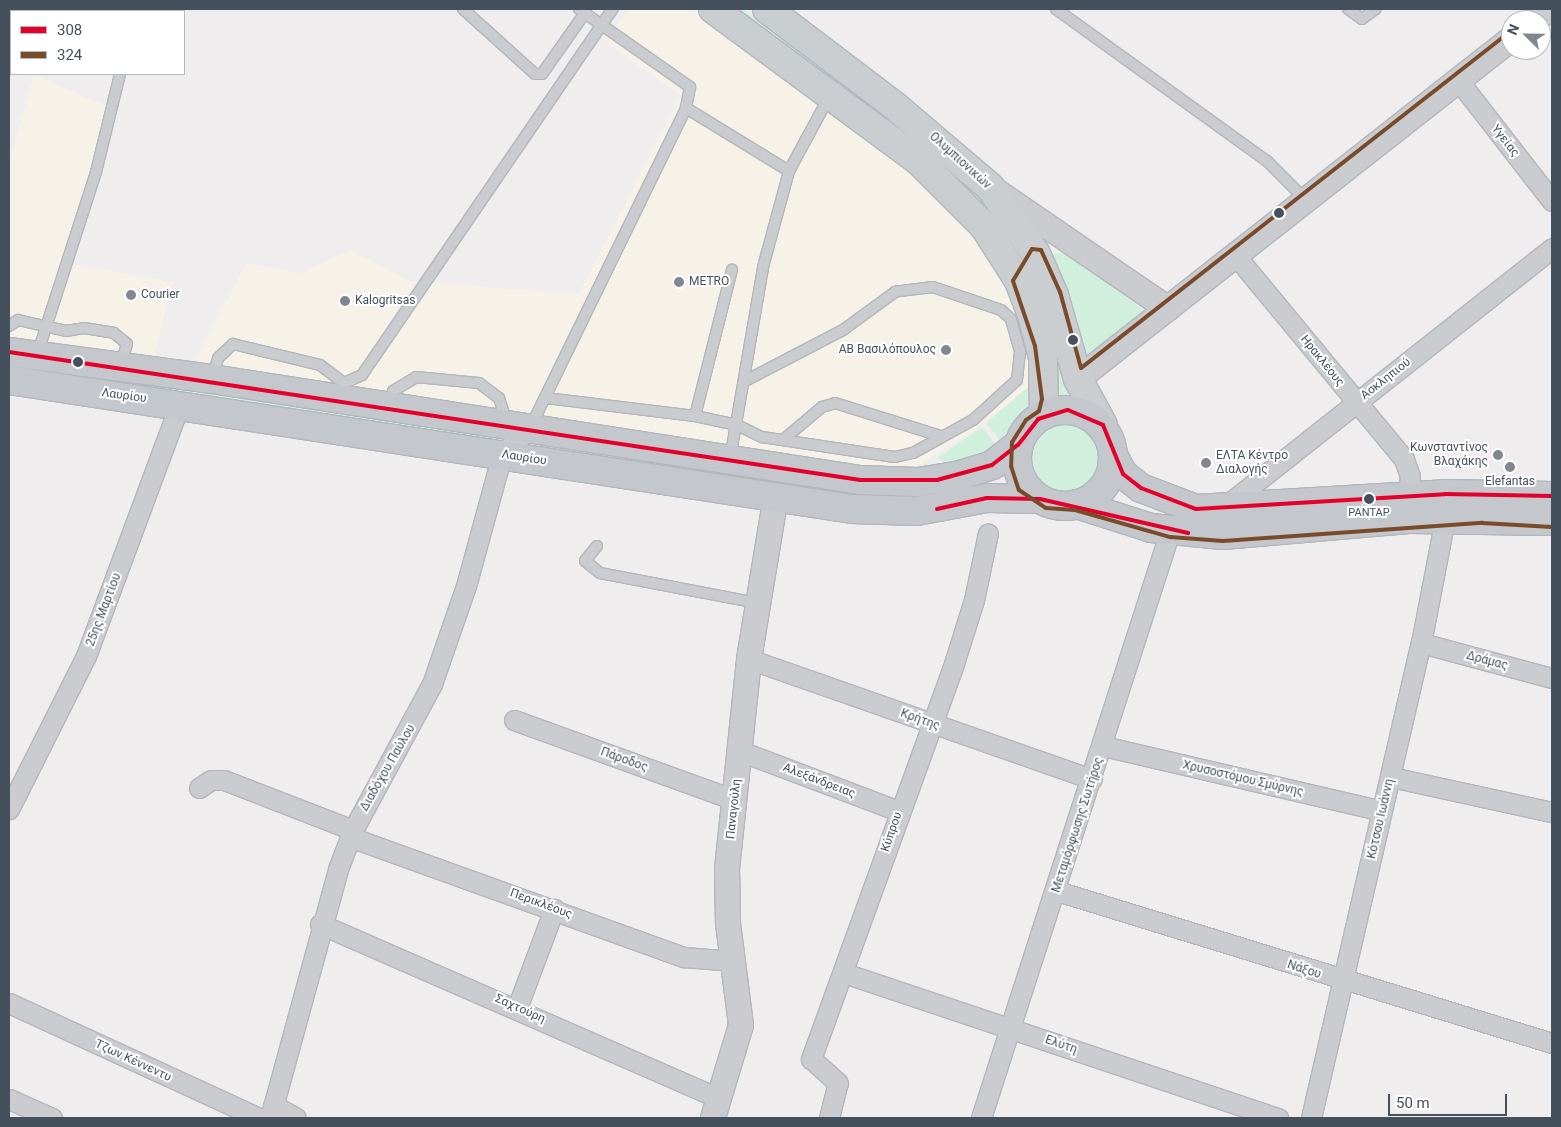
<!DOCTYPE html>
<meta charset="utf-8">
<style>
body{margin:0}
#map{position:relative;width:1561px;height:1127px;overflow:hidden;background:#efeded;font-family:Roboto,sans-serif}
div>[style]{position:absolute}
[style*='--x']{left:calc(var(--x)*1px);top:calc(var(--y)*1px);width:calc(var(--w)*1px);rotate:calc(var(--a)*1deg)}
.commercial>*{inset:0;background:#f6f2e8}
.green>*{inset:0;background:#d0efdc}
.round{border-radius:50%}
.roads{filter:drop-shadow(1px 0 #b2b7bd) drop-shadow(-1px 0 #b2b7bd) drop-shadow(0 1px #b2b7bd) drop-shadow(0 -1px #b2b7bd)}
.service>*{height:10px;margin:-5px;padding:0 5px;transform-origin:5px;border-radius:5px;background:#cacccf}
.minor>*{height:19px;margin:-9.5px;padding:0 9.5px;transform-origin:9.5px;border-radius:9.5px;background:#cacccf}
.tertiary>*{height:24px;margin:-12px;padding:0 12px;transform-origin:12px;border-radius:12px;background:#cacccf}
.secondary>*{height:28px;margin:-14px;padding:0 14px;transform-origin:14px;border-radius:14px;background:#caced1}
.primary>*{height:28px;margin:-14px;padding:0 14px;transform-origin:14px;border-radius:14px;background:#c4c8cd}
.primary>.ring{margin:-14px;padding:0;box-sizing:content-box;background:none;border:28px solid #c4c8cd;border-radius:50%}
.motorway>*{height:28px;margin:-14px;padding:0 14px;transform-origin:14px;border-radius:14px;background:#b9bfc4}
.bus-1>*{height:4px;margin:-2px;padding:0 2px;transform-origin:2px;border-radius:2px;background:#e4002b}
.bus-2>*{height:4px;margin:-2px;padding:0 2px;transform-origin:2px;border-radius:2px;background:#7a4b2a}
.dots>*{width:14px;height:14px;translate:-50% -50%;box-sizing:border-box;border:2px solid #fff;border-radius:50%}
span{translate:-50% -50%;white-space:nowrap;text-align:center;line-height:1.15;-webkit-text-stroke:4px #fff;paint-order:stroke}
.bus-label{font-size:11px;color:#44505b}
.street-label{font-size:12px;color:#44505b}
.poi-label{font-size:12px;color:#44505b}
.left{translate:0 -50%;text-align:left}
.right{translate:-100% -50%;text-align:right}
.frame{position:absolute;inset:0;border:10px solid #44505b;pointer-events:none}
.legend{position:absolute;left:10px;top:10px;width:175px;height:65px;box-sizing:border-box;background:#fff;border:1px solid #b4b9bd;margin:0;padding:6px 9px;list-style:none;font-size:15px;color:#44505b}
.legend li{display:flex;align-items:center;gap:10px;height:25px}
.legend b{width:25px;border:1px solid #b4b9bd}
.north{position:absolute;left:1501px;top:10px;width:50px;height:50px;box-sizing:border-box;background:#fff;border:1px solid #b4b9bd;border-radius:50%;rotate:293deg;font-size:14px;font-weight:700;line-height:20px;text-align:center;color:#44505b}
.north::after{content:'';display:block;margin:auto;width:18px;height:22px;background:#80878e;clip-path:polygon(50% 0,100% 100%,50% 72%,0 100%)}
.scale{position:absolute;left:1388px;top:1094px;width:119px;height:22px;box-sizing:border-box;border:2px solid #44505b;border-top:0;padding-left:6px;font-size:15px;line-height:18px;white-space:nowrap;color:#44505b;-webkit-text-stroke:4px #fff;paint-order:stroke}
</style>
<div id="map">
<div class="commercial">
<div style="clip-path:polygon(628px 9px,692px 9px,924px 182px,971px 233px,997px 272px,1025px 333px,1033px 383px,980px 426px,911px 470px,888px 472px,194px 363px,246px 263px,300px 273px,350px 250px,411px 281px,579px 294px,681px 95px,606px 43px)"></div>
<div style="clip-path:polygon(34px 75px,109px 107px,66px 263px,173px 282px,154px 356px,9px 336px,9px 164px)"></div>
</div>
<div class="green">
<div style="clip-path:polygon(732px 9px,744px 9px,975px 190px,1016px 244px,1014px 253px)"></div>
<div style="clip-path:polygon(1066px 252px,1146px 312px,1086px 357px,1050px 255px)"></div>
<div style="clip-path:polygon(1035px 282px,1075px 401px,1057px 401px)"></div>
<div style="clip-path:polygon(9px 363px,487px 432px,500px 444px,9px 371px)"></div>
<div style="clip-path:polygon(1033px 383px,1030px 403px,1000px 440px,986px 423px)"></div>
<div class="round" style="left:1033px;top:425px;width:66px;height:66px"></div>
<div style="clip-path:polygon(982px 427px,997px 446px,950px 466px,937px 458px)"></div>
<div style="clip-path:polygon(705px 472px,954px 487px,956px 495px,888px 502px)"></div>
</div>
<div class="roads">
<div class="service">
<div style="--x:463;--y:9;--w:97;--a:42.1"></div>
<div style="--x:535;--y:74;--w:7;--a:0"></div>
<div style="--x:542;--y:74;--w:75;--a:-54.8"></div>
<div style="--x:579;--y:9;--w:136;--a:35.1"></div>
<div style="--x:690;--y:87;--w:21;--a:101"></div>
<div style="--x:686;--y:108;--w:121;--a:31.5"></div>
<div style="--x:1056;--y:9;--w:260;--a:35.8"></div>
<div style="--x:1267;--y:161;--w:55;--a:45"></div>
<div style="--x:1348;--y:9;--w:17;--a:36"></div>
<div style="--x:1362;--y:19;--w:17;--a:-36"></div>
<div style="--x:139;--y:11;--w:2;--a:-63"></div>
<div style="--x:9;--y:326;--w:11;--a:-34"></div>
<div style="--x:18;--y:320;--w:49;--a:12.9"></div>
<div style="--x:66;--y:331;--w:18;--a:-9"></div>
<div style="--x:84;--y:328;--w:30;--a:9"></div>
<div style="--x:114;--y:333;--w:17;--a:40"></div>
<div style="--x:127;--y:344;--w:24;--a:107"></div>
<div style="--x:37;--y:355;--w:192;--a:-72.1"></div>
<div style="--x:96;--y:172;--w:101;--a:-76.2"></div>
<div style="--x:212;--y:377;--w:20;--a:-72"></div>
<div style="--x:218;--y:358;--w:21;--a:-43"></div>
<div style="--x:233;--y:344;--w:89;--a:13.6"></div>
<div style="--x:320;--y:365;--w:30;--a:37"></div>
<div style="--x:344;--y:383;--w:5;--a:101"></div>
<div style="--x:344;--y:383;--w:20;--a:-24"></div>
<div style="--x:362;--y:375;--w:444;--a:-55.6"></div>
<div style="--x:546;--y:398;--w:150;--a:6.9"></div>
<div style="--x:695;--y:416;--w:43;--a:12.1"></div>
<div style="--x:737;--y:425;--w:28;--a:26"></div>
<div style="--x:762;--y:437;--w:134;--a:8.6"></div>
<div style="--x:895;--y:457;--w:18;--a:-13"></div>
<div style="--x:913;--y:453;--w:68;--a:-28.8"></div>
<div style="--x:973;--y:420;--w:59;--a:-42.3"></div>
<div style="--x:1017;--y:380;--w:29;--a:-84"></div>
<div style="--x:1020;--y:351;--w:33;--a:-106"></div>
<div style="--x:1011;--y:319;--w:13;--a:-138"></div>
<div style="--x:1001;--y:310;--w:72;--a:-161.3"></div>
<div style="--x:933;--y:287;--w:38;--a:173"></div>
<div style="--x:895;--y:292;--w:64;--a:143.8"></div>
<div style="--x:843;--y:330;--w:110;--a:152.5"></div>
<div style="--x:389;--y:407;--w:16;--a:-76"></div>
<div style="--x:393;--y:391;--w:27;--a:-31"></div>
<div style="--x:416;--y:377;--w:63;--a:5.4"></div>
<div style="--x:479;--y:383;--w:25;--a:37"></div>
<div style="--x:499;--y:398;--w:26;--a:72"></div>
<div style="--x:695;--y:416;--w:151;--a:-75.8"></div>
<div style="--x:531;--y:426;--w:354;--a:-64"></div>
<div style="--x:784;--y:439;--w:50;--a:-40.1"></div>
<div style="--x:822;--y:407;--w:14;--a:-17"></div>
<div style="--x:835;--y:403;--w:110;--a:17.4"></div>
<div style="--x:730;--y:459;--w:195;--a:-80.2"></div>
<div style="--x:763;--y:267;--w:99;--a:-74.8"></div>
<div style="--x:789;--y:171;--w:84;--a:-61.6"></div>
<div style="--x:597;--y:546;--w:19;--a:129"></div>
<div style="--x:585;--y:561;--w:19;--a:39"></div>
<div style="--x:600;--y:573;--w:161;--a:10.8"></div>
</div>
<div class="minor">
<div style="--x:1458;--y:80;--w:153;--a:52.2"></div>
<div style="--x:1236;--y:256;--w:264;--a:50.4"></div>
<div style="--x:1404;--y:459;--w:18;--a:71"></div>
<div style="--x:1410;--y:476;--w:19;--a:96"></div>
<div style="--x:1223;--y:508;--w:419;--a:-38.3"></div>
<div style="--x:1421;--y:643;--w:136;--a:15"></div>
<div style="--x:749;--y:659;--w:363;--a:19.3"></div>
<div style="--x:514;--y:720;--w:235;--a:19.9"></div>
<div style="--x:1103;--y:746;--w:286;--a:13.1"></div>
<div style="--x:740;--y:751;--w:170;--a:20.7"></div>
<div style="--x:1391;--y:777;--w:165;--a:12.3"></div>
<div style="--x:199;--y:788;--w:14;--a:-34"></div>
<div style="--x:211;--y:780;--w:13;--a:0"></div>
<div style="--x:224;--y:780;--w:138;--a:21.2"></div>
<div style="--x:9;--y:809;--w:171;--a:-63.3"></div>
<div style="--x:86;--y:656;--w:270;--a:-69.6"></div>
<div style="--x:350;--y:837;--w:355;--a:19.8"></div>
<div style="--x:684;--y:957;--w:50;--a:4.6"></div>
<div style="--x:1057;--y:891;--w:518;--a:17.07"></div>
<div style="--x:320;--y:924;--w:435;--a:23.6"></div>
<div style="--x:844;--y:973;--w:458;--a:18.5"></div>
<div style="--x:9;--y:1003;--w:275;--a:24.7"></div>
<div style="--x:517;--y:1008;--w:106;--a:-69.5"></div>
<div style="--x:9;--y:1099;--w:47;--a:23.8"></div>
<div style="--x:273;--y:1105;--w:26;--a:29"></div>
<div style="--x:270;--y:1118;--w:258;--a:-74.7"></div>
<div style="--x:338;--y:869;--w:42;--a:-69"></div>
<div style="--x:353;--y:830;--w:166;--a:-61.6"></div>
<div style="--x:432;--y:684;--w:104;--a:-70.9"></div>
<div style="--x:466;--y:586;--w:137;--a:-74.7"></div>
<div style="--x:502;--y:454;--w:37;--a:-43"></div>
<div style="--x:829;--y:1118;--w:36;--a:-76"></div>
<div style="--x:838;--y:1083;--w:36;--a:-138"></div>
<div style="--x:811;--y:1059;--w:414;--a:-70.1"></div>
<div style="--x:952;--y:670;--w:73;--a:-72.6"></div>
<div style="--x:974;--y:600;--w:68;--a:-78.2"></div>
<div style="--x:981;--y:1118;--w:617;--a:-72.15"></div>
<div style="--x:1311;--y:1118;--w:488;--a:-77"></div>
<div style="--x:1421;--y:643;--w:127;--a:-79.1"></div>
</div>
<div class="tertiary">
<div style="--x:1535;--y:20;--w:19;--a:-36"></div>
<div style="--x:993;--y:189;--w:212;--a:34.4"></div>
<div style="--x:1078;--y:379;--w:551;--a:-38.14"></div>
<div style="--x:713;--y:1118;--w:97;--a:-73.2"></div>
<div style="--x:741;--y:1025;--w:102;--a:-97.3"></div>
<div style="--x:728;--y:924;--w:55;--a:-91"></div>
<div style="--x:727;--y:869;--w:211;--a:-84"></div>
<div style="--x:749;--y:659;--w:165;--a:-80.6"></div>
</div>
<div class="secondary">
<div style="--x:713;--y:9;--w:256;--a:36.4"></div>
<div style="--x:919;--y:161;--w:92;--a:45"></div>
<div style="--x:984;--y:226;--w:65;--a:57.5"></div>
<div style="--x:1019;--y:281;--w:36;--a:69"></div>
<div style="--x:1032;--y:315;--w:44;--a:75.7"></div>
<div style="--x:1043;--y:358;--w:57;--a:89"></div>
<div style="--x:767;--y:9;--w:162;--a:37.2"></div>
<div style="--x:896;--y:107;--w:123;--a:40.4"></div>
<div style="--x:990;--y:187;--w:81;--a:55.5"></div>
<div style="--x:1036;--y:254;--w:45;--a:66.3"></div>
<div style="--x:1054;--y:295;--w:87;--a:74.1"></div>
<div style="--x:1078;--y:379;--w:52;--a:61.5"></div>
</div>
<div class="primary">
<div style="--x:9;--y:352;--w:205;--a:7.6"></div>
<div style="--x:212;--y:379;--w:656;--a:8.86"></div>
<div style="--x:860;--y:480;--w:58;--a:2"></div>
<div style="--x:918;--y:482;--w:39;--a:-9"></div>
<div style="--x:957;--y:476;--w:37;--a:-17"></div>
<div style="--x:992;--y:465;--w:33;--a:-38"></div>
<div style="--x:9;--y:380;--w:853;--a:8.7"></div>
<div style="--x:852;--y:509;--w:65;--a:1.8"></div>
<div style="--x:917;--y:511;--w:71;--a:-10.5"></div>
<div style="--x:987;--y:498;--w:53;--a:1.1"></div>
<div class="ring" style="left:1017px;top:410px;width:68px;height:68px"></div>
<div style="--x:1114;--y:457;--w:19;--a:62"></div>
<div style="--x:1123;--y:474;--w:23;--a:38"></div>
<div style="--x:1141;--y:488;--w:59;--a:20.9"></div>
<div style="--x:1196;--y:509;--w:249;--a:-3.4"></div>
<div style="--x:1445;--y:494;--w:107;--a:1.1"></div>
<div style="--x:1076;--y:504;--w:79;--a:17.7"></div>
<div style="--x:1151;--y:528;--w:72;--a:5.6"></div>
<div style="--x:1223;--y:535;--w:189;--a:-4.9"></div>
<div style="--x:1411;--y:519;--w:141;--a:0.8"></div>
</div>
<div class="motorway">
<div style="--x:20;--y:11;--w:2;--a:-90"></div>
<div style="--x:9;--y:52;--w:9;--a:-77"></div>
</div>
</div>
<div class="bus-1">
<div style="--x:9;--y:352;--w:861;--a:8.55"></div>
<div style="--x:860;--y:480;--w:77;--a:0"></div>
<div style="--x:937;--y:480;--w:57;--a:-15.3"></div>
<div style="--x:992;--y:465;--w:33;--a:-38"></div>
<div style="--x:1018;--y:445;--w:33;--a:-52"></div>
<div style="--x:1038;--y:419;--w:31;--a:-17"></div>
<div style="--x:1068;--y:410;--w:38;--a:23"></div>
<div style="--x:1103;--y:425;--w:53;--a:67.8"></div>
<div style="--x:1123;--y:474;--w:23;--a:38"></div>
<div style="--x:1141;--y:488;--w:59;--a:20.9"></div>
<div style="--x:1196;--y:509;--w:249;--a:-3.4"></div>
<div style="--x:1445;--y:494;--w:107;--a:1.1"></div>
<div style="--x:937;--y:509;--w:51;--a:-12.4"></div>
<div style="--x:987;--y:498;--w:53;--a:1.1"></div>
<div style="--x:1040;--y:499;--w:152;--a:12.9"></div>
</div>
<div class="bus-2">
<div style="--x:1507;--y:34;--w:541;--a:141.9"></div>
<div style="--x:1081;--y:368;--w:79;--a:-105.4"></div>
<div style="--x:1060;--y:292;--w:46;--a:-114.3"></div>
<div style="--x:1041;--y:250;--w:9;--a:-174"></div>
<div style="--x:1032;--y:249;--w:37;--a:121"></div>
<div style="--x:1013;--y:281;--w:69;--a:71.3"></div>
<div style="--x:1035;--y:346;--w:53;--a:82.5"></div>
<div style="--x:1042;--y:399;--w:12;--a:104"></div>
<div style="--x:1039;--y:411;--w:16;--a:145"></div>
<div style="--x:1026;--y:420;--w:26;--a:122"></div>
<div style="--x:1012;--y:442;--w:24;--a:92"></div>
<div style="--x:1011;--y:466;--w:25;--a:72"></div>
<div style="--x:1019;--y:490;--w:32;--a:34"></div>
<div style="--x:1046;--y:508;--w:29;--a:4"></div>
<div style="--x:1075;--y:510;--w:99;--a:15.9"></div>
<div style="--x:1170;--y:537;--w:53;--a:4.3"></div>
<div style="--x:1223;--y:541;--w:260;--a:-4"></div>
<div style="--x:1482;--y:523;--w:70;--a:3.3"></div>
</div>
<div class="dots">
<div style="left:1279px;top:213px;background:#44505b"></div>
<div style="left:679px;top:282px;background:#80878e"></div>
<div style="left:131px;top:295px;background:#80878e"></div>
<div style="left:345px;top:301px;background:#80878e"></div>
<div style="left:1073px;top:340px;background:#44505b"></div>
<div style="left:946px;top:350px;background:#80878e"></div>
<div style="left:78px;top:362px;background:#44505b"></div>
<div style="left:1498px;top:455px;background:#80878e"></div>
<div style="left:1206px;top:463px;background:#80878e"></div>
<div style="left:1510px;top:467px;background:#80878e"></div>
<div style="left:1369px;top:499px;background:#44505b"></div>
</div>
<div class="bus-label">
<span style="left:1369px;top:513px">ΡΑΝΤΑΡ</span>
</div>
<div class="street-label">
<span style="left:1505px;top:141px;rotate:52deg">Υγείας</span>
<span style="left:960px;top:161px;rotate:42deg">Ολυμπιονικών</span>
<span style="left:1322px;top:361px;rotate:51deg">Ηρακλέους</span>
<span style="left:1386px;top:379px;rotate:-38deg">Ασκληπιού</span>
<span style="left:124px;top:396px;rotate:8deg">Λαυρίου</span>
<span style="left:524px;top:458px;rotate:9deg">Λαυρίου</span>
<span style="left:104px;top:610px;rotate:-69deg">25ης Μαρτίου</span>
<span style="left:1487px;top:661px;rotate:15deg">Δράμας</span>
<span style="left:920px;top:720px;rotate:20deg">Κρήτης</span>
<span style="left:624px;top:760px;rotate:20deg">Πάροδος</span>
<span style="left:388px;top:768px;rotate:-60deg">Διαδόχου Παύλου</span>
<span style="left:1243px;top:779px;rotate:13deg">Χρυσοστόμου Σμύρνης</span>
<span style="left:819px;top:781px;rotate:21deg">Αλεξάνδρειας</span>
<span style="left:734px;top:809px;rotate:-84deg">Παναγούλη</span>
<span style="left:1381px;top:819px;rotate:-77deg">Κότσου Ιωάννη</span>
<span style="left:1078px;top:825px;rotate:-72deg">Μεταμόρφωσης Σωτήρος</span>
<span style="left:892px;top:832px;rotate:-71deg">Κύπρου</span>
<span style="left:541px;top:904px;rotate:20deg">Περικλέους</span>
<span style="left:1304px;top:970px;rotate:18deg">Νάξου</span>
<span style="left:520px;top:1009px;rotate:24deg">Σαχτούρη</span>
<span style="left:1061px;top:1045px;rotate:19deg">Ελύτη</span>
<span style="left:133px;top:1061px;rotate:25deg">Τζων Κέννεντυ</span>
</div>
<div class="poi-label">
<span class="left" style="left:689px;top:282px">METRO</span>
<span class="left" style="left:141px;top:295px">Courier</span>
<span class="left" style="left:355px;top:301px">Kalogritsas</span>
<span class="right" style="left:936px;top:350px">ΑΒ Βασιλόπουλος</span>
<span class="right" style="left:1488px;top:455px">Κωνσταντίνος<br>Βλαχάκης</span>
<span class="left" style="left:1216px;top:463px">ΕΛΤΑ Κέντρο<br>Διαλογής</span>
<span style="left:1510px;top:482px">Elefantas</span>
</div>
<div class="frame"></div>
<ul class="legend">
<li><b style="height:6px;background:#e4002b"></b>308</li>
<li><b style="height:6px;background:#7a4b2a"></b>324</li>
</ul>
<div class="north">N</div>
<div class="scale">50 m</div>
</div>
